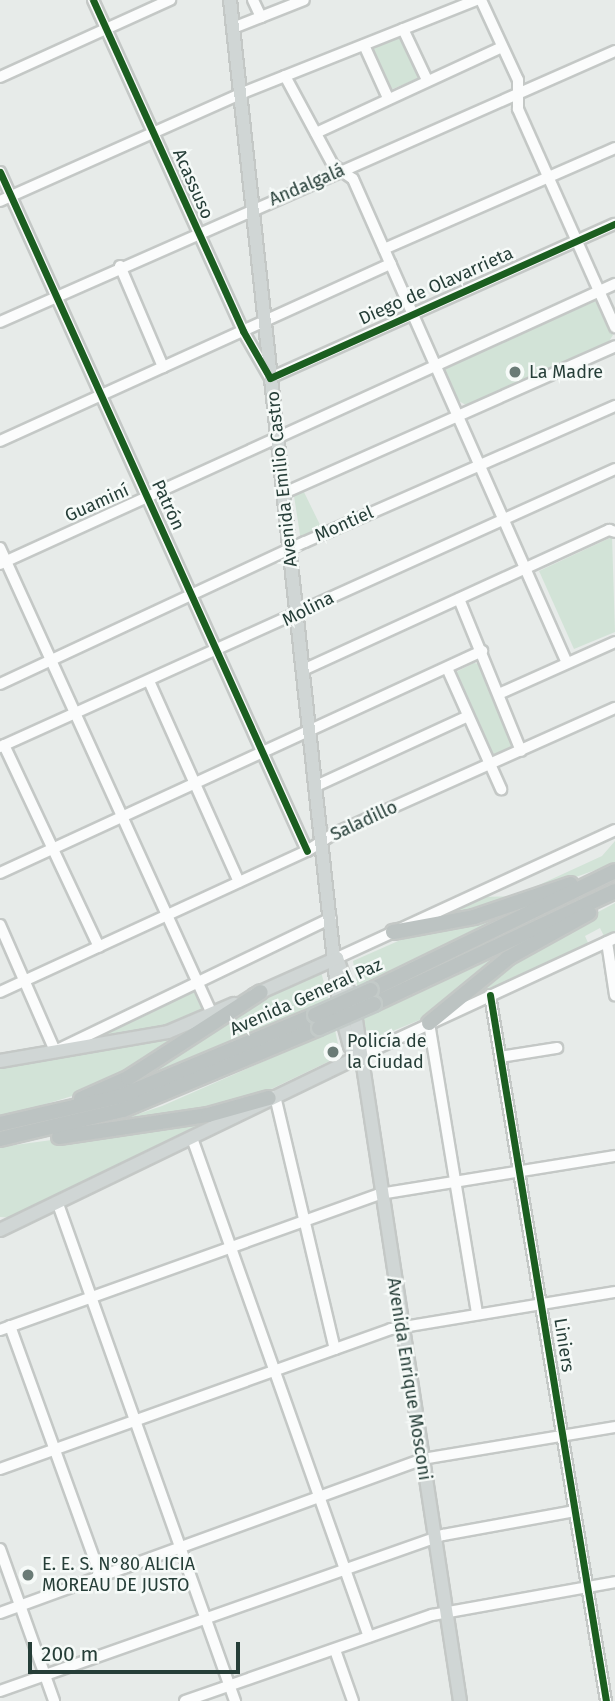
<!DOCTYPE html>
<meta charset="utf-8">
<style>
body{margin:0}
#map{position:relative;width:615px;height:1701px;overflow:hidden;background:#e7ebe9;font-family:"Fira Sans",sans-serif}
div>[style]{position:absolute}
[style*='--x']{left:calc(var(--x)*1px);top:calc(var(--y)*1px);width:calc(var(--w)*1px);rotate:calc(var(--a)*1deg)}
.green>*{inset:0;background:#d2e3d7;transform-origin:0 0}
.roads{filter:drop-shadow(2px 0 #c4c8c6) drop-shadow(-2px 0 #c4c8c6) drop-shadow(0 2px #c4c8c6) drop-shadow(0 -2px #c4c8c6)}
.minor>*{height:10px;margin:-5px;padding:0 5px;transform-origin:5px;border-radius:5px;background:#fbfcfc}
.major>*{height:12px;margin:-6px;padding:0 6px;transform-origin:6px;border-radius:6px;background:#d0d6d5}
.highway>*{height:14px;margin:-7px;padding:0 7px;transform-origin:7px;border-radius:7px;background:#bcc3c2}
.bridges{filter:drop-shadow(2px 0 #c3cac8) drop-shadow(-2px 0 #c3cac8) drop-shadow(0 2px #c3cac8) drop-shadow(0 -2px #c3cac8)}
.highway-bridge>*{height:14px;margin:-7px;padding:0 7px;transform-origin:7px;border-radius:7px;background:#bcc3c2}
.cycleway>*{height:7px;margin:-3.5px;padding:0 3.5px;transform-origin:3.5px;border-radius:3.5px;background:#1b5e20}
.dots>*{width:19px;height:19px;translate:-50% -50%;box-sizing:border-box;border:4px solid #f6faf8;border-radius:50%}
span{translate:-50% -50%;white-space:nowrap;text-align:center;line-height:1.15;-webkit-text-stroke:5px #f6faf8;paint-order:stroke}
.street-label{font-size:18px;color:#263e38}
.poi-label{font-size:18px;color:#263e38}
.left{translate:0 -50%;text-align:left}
.scale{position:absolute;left:28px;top:1642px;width:212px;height:32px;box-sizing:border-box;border:4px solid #263e38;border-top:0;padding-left:9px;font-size:21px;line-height:24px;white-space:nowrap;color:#263e38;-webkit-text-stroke:5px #f6faf8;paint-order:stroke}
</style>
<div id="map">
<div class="green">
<div style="left:402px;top:34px;width:47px;height:34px;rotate:67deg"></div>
<div style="clip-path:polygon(590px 299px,599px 304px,613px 335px,608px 343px,466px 405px,457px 400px,443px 370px,446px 362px)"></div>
<div style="clip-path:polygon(303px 490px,323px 531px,301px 541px,294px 496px)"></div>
<div style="clip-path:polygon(612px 537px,615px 632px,574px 649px,539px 571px)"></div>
<div style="clip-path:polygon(474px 663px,480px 664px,515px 742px,513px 749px,497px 756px,490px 754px,455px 678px,456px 672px)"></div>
<div style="clip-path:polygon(615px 841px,615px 863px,489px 908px,429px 920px,482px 897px,515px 896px,602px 856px)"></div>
<div style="clip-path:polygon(615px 903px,615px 933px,605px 938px,600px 928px,585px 936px,589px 945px,465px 1001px,528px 949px)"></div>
<div style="clip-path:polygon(526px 905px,397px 968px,358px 990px,353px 961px,423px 930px)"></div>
<div style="clip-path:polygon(543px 934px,429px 1016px,376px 1038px,366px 1030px,363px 1017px)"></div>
<div style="clip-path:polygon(321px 972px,329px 1001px,114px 1089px,249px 1004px)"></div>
<div style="clip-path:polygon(193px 987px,205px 1011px,177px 1025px,78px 1042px)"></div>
<div style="clip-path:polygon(202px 1023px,105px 1086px,0 1118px,0 1064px)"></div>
<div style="clip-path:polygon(335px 1030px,340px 1053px,336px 1058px,246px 1101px,218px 1110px,103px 1126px,162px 1106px)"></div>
<div style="clip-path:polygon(222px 1117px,18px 1218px,0 1217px,0 1147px)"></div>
</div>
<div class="roads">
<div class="minor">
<div style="--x:93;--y:0;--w:363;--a:65.6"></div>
<div style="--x:243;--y:331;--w:54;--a:60.1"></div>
<div style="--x:270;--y:378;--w:378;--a:-24.1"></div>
<div style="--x:253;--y:0;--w:19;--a:65"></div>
<div style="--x:481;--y:0;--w:88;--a:65.2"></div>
<div style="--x:518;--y:80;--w:29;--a:90"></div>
<div style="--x:518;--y:109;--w:239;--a:66"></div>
<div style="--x:233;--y:28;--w:76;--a:-21.5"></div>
<div style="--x:403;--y:29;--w:56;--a:64.8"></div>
<div style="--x:364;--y:45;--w:58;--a:65.6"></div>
<div style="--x:285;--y:76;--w:101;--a:61.7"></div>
<div style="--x:333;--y:165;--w:24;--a:35"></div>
<div style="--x:353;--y:179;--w:529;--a:66.15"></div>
<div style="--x:0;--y:77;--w:187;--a:-24.4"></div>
<div style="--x:316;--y:133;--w:205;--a:-24.8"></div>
<div style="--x:0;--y:172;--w:745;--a:65.67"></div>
<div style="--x:0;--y:201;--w:263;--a:-24"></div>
<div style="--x:240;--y:94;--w:254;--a:-21.7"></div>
<div style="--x:384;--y:249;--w:252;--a:-23.6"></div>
<div style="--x:120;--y:266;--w:110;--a:66.9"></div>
<div style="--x:0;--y:322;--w:672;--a:-23.78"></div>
<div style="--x:0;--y:441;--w:429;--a:-24.4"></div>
<div style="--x:284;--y:493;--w:362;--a:-23.9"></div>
<div style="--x:0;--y:548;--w:512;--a:65.54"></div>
<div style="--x:0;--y:564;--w:676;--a:-24.48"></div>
<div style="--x:459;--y:599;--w:164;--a:67.8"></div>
<div style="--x:447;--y:668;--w:133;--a:65.9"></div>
<div style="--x:303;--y:670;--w:337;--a:-24.6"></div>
<div style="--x:609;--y:530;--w:6;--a:18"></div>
<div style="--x:149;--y:681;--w:220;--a:65.9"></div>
<div style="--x:0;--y:684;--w:336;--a:-25"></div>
<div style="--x:305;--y:542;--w:339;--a:-23.7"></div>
<div style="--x:501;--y:693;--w:125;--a:-24.1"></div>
<div style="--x:4;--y:745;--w:223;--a:64.8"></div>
<div style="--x:0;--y:747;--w:675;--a:-24.32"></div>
<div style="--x:316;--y:786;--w:167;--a:-24.7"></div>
<div style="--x:0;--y:873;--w:531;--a:-24.73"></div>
<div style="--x:0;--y:925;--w:137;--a:66.4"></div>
<div style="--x:55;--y:1051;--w:306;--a:-25.7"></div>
<div style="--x:607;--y:942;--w:54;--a:81.4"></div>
<div style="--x:337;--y:958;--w:306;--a:-24.7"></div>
<div style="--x:0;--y:992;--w:338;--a:-24.7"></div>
<div style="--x:307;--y:851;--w:31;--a:-33"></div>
<div style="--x:333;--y:834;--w:309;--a:-24.1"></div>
<div style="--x:490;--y:995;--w:715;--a:80.67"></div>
<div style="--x:429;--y:1023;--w:295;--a:80.6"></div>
<div style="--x:358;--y:1057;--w:283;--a:-24.8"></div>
<div style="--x:500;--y:1057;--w:58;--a:-9"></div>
<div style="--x:275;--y:1096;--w:260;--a:76.7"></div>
<div style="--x:192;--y:1138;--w:529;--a:70.47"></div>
<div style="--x:58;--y:1204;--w:528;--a:70.4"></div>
<div style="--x:10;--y:1326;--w:265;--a:70.1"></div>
<div style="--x:0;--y:1330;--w:404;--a:-19.7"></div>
<div style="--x:380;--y:1194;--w:238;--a:-9.2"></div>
<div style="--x:0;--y:1469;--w:415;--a:-19.7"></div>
<div style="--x:391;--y:1329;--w:227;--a:-9.4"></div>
<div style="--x:0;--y:1549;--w:161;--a:70.4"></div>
<div style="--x:0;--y:1613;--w:449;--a:-20"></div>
<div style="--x:422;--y:1459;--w:196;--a:-9.4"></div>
<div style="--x:335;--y:1650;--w:54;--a:70.6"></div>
<div style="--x:0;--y:1691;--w:470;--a:-19.4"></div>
<div style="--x:443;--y:1535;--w:134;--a:-10.3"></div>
<div style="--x:185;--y:1701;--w:262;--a:-19.2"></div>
<div style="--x:432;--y:1615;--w:186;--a:-10.2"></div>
</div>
<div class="major">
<div style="--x:230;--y:0;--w:1003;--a:83.82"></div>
<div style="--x:337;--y:958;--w:36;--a:71"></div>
<div style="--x:254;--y:995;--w:91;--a:-24"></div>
<div style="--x:356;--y:1020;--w:689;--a:81.32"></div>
<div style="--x:344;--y:1024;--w:23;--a:75"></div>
<div style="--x:350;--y:1046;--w:14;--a:54"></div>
<div style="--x:0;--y:1061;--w:170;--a:-9.8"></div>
<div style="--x:168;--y:1032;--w:72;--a:-23"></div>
<div style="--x:0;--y:1230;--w:398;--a:-25.8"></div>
</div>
<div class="highway">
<div style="--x:393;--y:932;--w:82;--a:-10.5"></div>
<div style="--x:474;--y:917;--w:102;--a:-18.8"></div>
<div style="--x:371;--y:990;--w:271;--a:-26"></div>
<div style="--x:374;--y:1004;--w:266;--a:-25.1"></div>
<div style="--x:429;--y:1023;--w:102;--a:-39.4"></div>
<div style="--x:508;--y:958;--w:93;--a:-29.1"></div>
<div style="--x:81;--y:1099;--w:51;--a:-24.1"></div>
<div style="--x:128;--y:1078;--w:158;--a:-32.9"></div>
<div style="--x:0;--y:1124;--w:124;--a:-13"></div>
<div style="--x:121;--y:1096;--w:210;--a:-22.7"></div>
<div style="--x:59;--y:1137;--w:151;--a:-8.4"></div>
<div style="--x:208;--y:1115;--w:63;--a:-15.6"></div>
<div style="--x:0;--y:1139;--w:126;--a:-13.3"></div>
<div style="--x:123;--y:1110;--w:212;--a:-22.7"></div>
</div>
</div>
<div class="bridges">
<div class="highway-bridge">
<div style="--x:315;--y:1015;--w:61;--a:-24.1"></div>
<div style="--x:319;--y:1028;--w:60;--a:-23.6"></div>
</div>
</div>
<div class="cycleway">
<div style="--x:93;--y:0;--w:363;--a:65.6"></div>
<div style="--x:243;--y:331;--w:54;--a:60.1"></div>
<div style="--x:270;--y:378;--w:378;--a:-24.1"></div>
<div style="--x:0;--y:172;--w:745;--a:65.67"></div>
<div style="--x:490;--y:995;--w:715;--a:80.67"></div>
</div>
<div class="dots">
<div style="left:515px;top:372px;background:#6a7b76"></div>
<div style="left:333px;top:1052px;background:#6a7b76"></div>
<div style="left:28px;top:1575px;background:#6a7b76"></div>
</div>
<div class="street-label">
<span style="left:193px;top:184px;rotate:66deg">Acassuso</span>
<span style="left:307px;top:185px;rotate:-23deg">Andalgalá</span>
<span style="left:436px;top:286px;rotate:-24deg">Diego de Olavarrieta</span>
<span style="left:282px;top:479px;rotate:-96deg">Avenida Emilio Castro</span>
<span style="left:97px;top:503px;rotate:-24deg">Guaminí</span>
<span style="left:168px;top:505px;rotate:65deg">Patrón</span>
<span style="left:344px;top:524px;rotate:-24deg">Montiel</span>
<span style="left:308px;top:609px;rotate:-27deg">Molina</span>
<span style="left:364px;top:821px;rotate:-25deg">Saladillo</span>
<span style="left:306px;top:997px;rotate:-24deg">Avenida General Paz</span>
<span style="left:564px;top:1345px;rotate:81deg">Liniers</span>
<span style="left:409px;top:1379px;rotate:81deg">Avenida Enrique Mosconi</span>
</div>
<div class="poi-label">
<span class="left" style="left:529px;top:372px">La Madre</span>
<span class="left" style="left:347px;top:1052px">Policía de<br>la Ciudad</span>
<span class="left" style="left:42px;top:1575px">E. E. S. N°80 ALICIA<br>MOREAU DE JUSTO</span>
</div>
<div class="scale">200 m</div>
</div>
